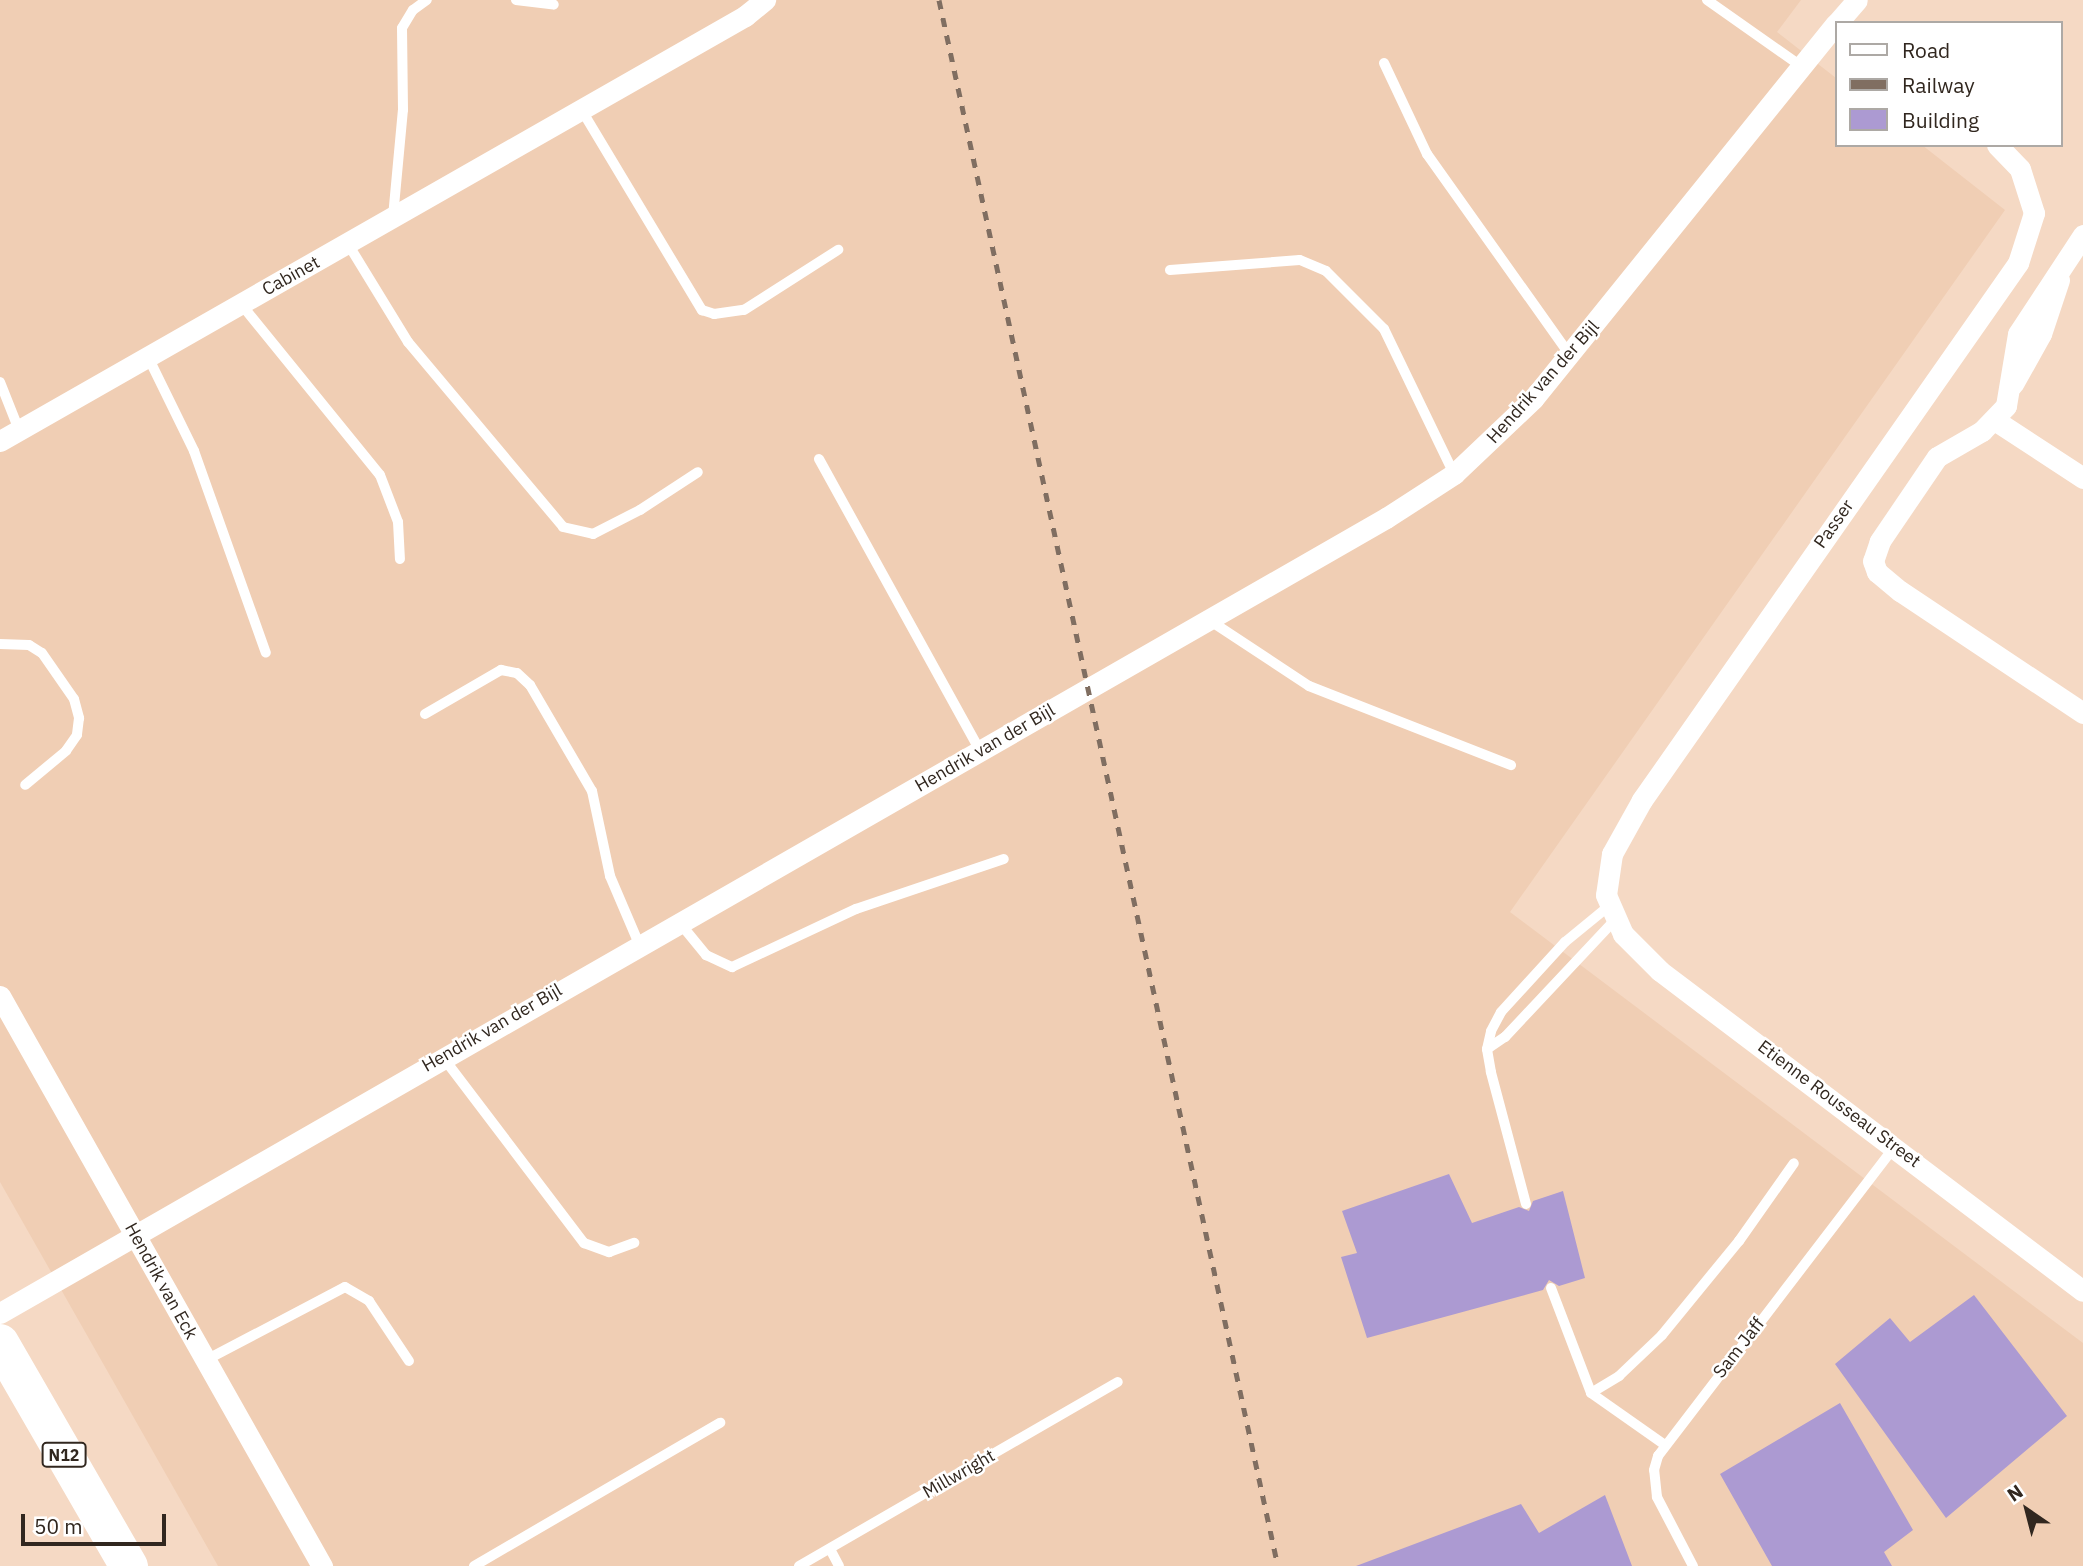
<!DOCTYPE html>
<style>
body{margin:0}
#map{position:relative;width:2083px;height:1566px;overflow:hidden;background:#f5d9c4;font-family:"IBM Plex Sans",sans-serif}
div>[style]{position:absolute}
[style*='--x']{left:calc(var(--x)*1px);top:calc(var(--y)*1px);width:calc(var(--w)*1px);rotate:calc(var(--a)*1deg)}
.built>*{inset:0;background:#f0ceb4}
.building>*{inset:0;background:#ac9ad2}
.lane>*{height:10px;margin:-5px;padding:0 5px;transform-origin:5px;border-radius:5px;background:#fff}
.street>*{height:21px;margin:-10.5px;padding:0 10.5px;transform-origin:10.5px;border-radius:10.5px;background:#fff}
.highway>*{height:38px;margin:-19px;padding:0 19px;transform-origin:19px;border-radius:19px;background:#fff}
.rail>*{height:5px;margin-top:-2.5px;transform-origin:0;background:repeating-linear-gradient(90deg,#806e61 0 9px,transparent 0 18px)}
span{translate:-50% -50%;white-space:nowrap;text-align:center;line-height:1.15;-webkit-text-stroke:5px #fff;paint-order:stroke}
.shield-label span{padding:2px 5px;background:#fff;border:2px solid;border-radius:5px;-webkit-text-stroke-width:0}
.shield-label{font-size:16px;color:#31271f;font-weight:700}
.street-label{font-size:18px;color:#31271f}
.legend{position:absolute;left:1835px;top:21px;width:228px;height:126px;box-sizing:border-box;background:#fff;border:2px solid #ada9a5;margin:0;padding:9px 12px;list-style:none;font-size:21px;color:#31271f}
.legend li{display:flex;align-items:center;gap:14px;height:35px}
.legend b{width:35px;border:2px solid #ada9a5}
.north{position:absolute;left:1992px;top:1475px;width:70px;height:70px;-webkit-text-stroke:5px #fff;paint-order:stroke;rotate:325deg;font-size:19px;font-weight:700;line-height:28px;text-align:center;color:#31271f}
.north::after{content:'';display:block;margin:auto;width:24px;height:32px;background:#31271f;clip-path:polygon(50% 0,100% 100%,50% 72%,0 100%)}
.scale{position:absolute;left:21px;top:1514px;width:145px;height:32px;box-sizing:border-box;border:4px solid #31271f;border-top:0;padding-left:9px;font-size:21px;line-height:24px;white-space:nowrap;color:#31271f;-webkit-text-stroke:5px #fff;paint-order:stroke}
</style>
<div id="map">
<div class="built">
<div style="clip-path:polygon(0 0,1801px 0,1777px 32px,1836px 78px,1836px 145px,1922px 145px,2005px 210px,1510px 912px,2083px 1343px,2083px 1566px,218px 1566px,0 1182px)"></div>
</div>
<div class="building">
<div style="clip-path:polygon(1449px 1174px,1472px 1223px,1519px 1207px,1529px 1211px,1533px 1201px,1563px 1191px,1585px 1278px,1559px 1286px,1549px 1280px,1543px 1290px,1367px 1338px,1341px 1257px,1357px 1253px,1342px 1211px)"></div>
<div style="clip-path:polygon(1974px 1295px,2067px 1416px,1946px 1518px,1835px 1364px,1890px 1318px,1910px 1342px)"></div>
<div style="clip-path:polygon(1840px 1403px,1913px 1530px,1884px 1552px,1892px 1566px,1772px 1566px,1720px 1474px)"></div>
<div style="clip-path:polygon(1605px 1495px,1632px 1566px,1356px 1566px,1521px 1504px,1539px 1533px)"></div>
</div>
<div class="lane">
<div style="--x:516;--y:0;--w:38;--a:7"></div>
<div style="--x:1707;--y:0;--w:115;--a:35.1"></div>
<div style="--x:1384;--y:63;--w:101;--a:64.7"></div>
<div style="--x:1427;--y:154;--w:247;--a:54.6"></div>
<div style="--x:581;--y:109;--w:235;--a:59"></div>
<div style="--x:702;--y:310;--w:13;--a:18"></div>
<div style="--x:714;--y:314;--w:30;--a:-8"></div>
<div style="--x:744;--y:310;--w:112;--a:-32.6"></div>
<div style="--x:393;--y:217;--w:107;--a:-84.7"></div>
<div style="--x:403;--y:110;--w:82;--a:-90.7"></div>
<div style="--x:402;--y:28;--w:21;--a:-59"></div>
<div style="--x:413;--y:10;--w:17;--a:-36"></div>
<div style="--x:348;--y:244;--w:115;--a:58.5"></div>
<div style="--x:408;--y:342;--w:241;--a:50"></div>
<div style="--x:563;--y:527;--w:31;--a:13"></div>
<div style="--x:593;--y:534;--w:53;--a:-27.1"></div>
<div style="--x:640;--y:510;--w:69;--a:-33.2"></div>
<div style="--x:1170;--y:270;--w:130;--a:-4.4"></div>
<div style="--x:1300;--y:260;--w:28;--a:23"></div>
<div style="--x:1326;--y:271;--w:82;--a:45"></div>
<div style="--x:1384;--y:329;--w:161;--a:64.2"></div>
<div style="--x:241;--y:304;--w:220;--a:50.9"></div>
<div style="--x:380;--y:475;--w:50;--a:69"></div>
<div style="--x:398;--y:522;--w:37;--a:87"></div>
<div style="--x:148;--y:357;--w:105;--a:63.9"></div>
<div style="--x:194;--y:451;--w:214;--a:70.4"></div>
<div style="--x:0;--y:382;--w:52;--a:68.4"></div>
<div style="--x:819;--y:459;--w:333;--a:61.1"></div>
<div style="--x:1209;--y:620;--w:120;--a:33.4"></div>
<div style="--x:1309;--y:686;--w:217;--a:21.4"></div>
<div style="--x:0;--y:644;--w:29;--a:2"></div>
<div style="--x:29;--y:645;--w:15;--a:32"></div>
<div style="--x:42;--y:653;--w:56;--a:55.2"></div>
<div style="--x:74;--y:699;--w:20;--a:75"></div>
<div style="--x:79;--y:718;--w:17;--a:97"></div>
<div style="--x:77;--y:735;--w:19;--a:125"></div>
<div style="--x:66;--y:751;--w:53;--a:140.3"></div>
<div style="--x:425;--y:714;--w:88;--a:-30.1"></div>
<div style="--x:501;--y:670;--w:16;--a:11"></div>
<div style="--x:517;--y:673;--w:18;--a:43"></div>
<div style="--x:530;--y:685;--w:123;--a:59.7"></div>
<div style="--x:592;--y:791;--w:87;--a:78"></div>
<div style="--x:610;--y:876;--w:74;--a:66.9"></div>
<div style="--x:679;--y:922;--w:43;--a:50.7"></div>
<div style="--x:706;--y:955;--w:29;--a:25"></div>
<div style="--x:732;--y:967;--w:137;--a:-25.1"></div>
<div style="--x:856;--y:909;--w:156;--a:-18.7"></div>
<div style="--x:1487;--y:1049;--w:22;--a:-34"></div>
<div style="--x:1505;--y:1037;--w:161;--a:-46.8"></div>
<div style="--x:442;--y:1056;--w:235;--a:52.8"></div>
<div style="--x:584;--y:1243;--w:27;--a:20"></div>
<div style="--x:609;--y:1252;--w:27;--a:-20"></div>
<div style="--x:1526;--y:1204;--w:137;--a:-104.9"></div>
<div style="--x:1491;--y:1072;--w:23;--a:-100"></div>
<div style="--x:1487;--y:1049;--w:18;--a:-77"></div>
<div style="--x:1491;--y:1031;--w:21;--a:-62"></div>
<div style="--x:1501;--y:1012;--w:95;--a:-47.6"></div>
<div style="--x:1565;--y:942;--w:57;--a:-39.3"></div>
<div style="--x:1551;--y:1288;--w:112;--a:69.1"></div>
<div style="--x:1591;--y:1393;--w:90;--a:35.1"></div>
<div style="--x:206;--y:1360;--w:157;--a:-27.7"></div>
<div style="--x:345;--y:1287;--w:28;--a:30"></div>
<div style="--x:369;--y:1301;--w:72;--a:56.3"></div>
<div style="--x:1591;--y:1393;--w:33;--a:-31"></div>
<div style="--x:1619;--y:1376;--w:59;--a:-43.6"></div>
<div style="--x:1662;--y:1335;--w:122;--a:-50.7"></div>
<div style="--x:1739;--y:1241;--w:95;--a:-54.8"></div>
<div style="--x:830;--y:1549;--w:19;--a:62"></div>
<div style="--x:474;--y:1566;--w:285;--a:-30.2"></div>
<div style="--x:799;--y:1566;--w:368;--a:-30"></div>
<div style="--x:1693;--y:1566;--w:78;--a:-117.6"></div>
<div style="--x:1657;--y:1497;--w:27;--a:-96"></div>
<div style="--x:1654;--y:1470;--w:15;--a:-74"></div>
<div style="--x:1658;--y:1456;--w:390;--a:-52.6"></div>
</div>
<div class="street">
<div style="--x:1837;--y:23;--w:30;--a:-49"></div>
<div style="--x:1997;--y:145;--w:33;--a:46"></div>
<div style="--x:2020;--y:169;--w:46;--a:72.3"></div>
<div style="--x:2034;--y:213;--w:52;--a:107.7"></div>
<div style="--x:2018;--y:263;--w:656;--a:125"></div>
<div style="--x:1642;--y:800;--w:62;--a:119.1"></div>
<div style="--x:1612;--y:854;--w:41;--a:98.3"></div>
<div style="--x:1606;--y:895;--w:43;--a:66.4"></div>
<div style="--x:1623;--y:934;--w:52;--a:45"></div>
<div style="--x:1660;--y:971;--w:530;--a:37.11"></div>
<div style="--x:2083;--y:235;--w:118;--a:123.3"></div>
<div style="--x:2018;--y:334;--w:73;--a:99.5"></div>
<div style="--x:2006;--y:406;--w:35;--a:134"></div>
<div style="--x:1982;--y:431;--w:52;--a:150"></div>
<div style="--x:1937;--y:457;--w:102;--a:124.2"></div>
<div style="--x:1880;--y:541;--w:21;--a:109"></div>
<div style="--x:1873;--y:561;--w:12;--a:70"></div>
<div style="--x:1877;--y:572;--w:30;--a:40"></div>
<div style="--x:1900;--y:591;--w:220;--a:33.7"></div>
<div style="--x:2013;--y:384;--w:57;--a:-60.8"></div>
<div style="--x:2041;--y:334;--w:57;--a:-71.6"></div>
<div style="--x:1996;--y:421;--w:104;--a:33.2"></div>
<div style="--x:0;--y:441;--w:858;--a:-29.7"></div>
<div style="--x:745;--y:16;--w:26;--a:-39"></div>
<div style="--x:0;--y:996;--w:655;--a:60.54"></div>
<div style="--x:0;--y:1313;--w:1598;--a:-29.84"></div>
<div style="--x:1386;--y:518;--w:81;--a:-32.9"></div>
<div style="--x:1454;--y:474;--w:109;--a:-43.5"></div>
<div style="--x:1533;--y:399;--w:482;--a:-51.1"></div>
</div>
<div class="highway">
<div style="--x:0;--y:1343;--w:258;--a:60"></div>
</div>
<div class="rail">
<div style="--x:939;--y:0;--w:1602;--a:77.79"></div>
</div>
<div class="shield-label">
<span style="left:64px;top:1455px">N12</span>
</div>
<div class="street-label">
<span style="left:291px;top:276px;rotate:-29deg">Cabinet</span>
<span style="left:1543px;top:382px;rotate:-48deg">Hendrik van der Bijl</span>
<span style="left:1834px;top:524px;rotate:-55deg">Passer</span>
<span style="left:985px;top:748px;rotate:-30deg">Hendrik van der Bijl</span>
<span style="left:492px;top:1028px;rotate:-30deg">Hendrik van der Bijl</span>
<span style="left:1839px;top:1104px;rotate:37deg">Etienne Rousseau Street</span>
<span style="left:161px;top:1281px;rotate:61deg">Hendrik van Eck</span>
<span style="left:1739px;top:1348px;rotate:-52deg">Sam Jaff</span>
<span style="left:959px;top:1474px;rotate:-30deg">Millwright</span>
</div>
<ul class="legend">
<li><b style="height:9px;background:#fff"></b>Road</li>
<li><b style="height:9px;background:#806e61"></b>Railway</li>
<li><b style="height:19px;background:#ac9ad2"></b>Building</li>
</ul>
<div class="north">N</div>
<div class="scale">50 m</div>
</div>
